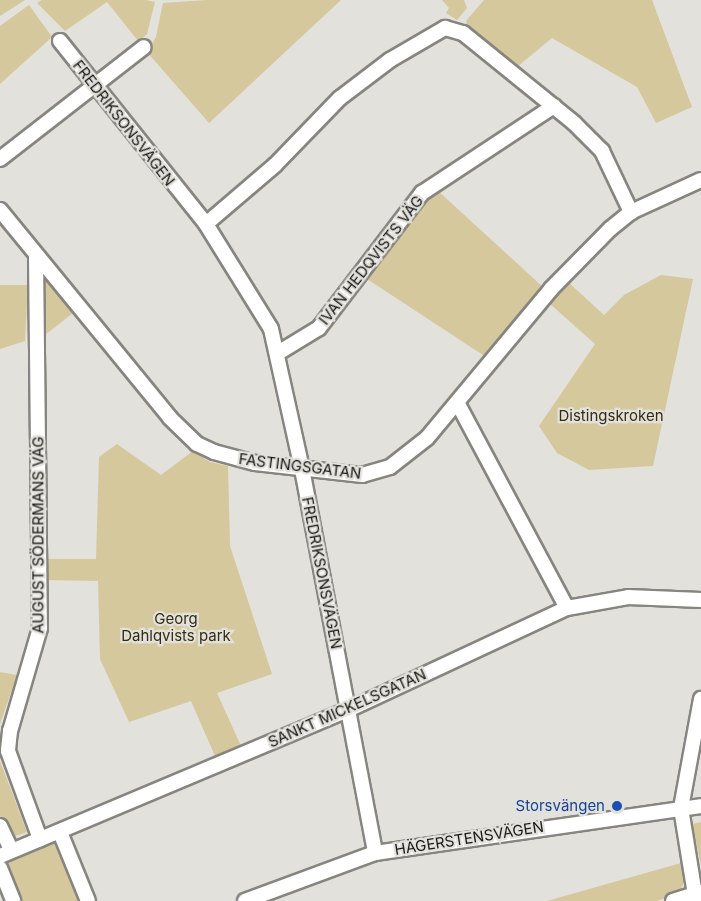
<!DOCTYPE html>
<meta charset="utf-8">
<style>
body{margin:0}
#map{position:relative;width:701px;height:901px;overflow:hidden;background:#e2e1db;font-family:Inter,sans-serif}
div>[style]{position:absolute}
[style*='--x']{left:calc(var(--x)*1px);top:calc(var(--y)*1px);width:calc(var(--w)*1px);rotate:calc(var(--a)*1deg)}
.green>*{inset:0;background:#d4c89c}
.roads{filter:drop-shadow(2px 0 #86857f) drop-shadow(-2px 0 #86857f) drop-shadow(0 2px #86857f) drop-shadow(0 -2px #86857f)}
.minor>*{height:14px;margin:-7px;padding:0 7px;transform-origin:7px;border-radius:7px;background:#fff}
.dots>*{width:16px;height:16px;translate:-50% -50%;box-sizing:border-box;border:3px solid #e2e1db;border-radius:50%}
span{translate:-50% -50%;white-space:nowrap;text-align:center;line-height:1.15;-webkit-text-stroke:4.5px #e2e1db;paint-order:stroke}
.street-label{font-size:15px;color:#171715}
.park-label{font-size:15px;color:#352c10}
.transit-label{font-size:15px;color:#164399}
.right{translate:-100% -50%;text-align:right}
</style>
<div id="map">
<div class="green">
<div style="clip-path:polygon(0 0,25px 0,0 16px)"></div>
<div style="clip-path:polygon(42px 0,146px 0,155px 2px,147px 34px,139px 42px,107px 2px,65px 31px,37px 3px)"></div>
<div style="clip-path:polygon(207px 0,341px 0,209px 123px,147px 52px,156px 37px,163px 3px)"></div>
<div style="clip-path:polygon(442px 0,464px 0,467px 8px,457px 20px,446px 13px,449px 8px)"></div>
<div style="clip-path:polygon(484px 0,652px 0,692px 107px,656px 123px,637px 87px,552px 38px,517px 67px,468px 30px,466px 21px)"></div>
<div style="clip-path:polygon(29px 5px,52px 37px,0 84px,0 26px)"></div>
<div style="clip-path:polygon(437px 190px,544px 288px,486px 357px,364px 277px,414px 209px)"></div>
<div style="clip-path:polygon(661px 275px,693px 279px,653px 466px,589px 470px,557px 453px,539px 426px,595px 344px,549px 303px,567px 281px,604px 315px,624px 295px)"></div>
<div style="clip-path:polygon(45px 278px,73px 313px,41px 338px,40px 283px)"></div>
<div style="clip-path:polygon(0 285px,28px 285px,25px 341px,0 349px)"></div>
<div style="clip-path:polygon(117px 444px,161px 475px,193px 451px,210px 462px,228px 466px,230px 546px,272px 674px,217px 693px,241px 746px,215px 756px,191px 701px,129px 722px,100px 659px,98px 581px,44px 580px,44px 559px,96px 559px,99px 457px)"></div>
<div style="clip-path:polygon(0 672px,17px 675px,0 724px)"></div>
<div style="clip-path:polygon(0 761px,27px 832px,10px 838px,0 815px)"></div>
<div style="clip-path:polygon(701px 822px,701px 865px,692px 824px)"></div>
<div style="clip-path:polygon(53px 840px,81px 901px,19px 901px,2px 863px)"></div>
<div style="clip-path:polygon(681px 863px,685px 880px,678px 895px,656px 901px,547px 901px)"></div>
</div>
<div class="roads">
<div class="minor">
<div style="--x:60;--y:41;--w:234;--a:51.4"></div>
<div style="--x:206;--y:224;--w:123;--a:58.2"></div>
<div style="--x:271;--y:329;--w:143;--a:77.5"></div>
<div style="--x:302;--y:469;--w:391;--a:79.2"></div>
<div style="--x:0;--y:159;--w:182;--a:-37.9"></div>
<div style="--x:0;--y:210;--w:269;--a:50.7"></div>
<div style="--x:170;--y:418;--w:37;--a:44"></div>
<div style="--x:197;--y:444;--w:19;--a:25"></div>
<div style="--x:214;--y:452;--w:42;--a:15"></div>
<div style="--x:255;--y:463;--w:108;--a:6.4"></div>
<div style="--x:362;--y:475;--w:29;--a:-16"></div>
<div style="--x:390;--y:467;--w:47;--a:-38.1"></div>
<div style="--x:427;--y:438;--w:194;--a:-50.2"></div>
<div style="--x:551;--y:289;--w:84;--a:-45.5"></div>
<div style="--x:610;--y:229;--w:27;--a:-39"></div>
<div style="--x:631;--y:212;--w:77;--a:-24.6"></div>
<div style="--x:206;--y:224;--w:91;--a:-40.5"></div>
<div style="--x:275;--y:165;--w:93;--a:-45.9"></div>
<div style="--x:340;--y:98;--w:63;--a:-37.2"></div>
<div style="--x:390;--y:60;--w:64;--a:-30.2"></div>
<div style="--x:445;--y:28;--w:19;--a:16"></div>
<div style="--x:463;--y:33;--w:143;--a:39"></div>
<div style="--x:574;--y:123;--w:40;--a:45"></div>
<div style="--x:602;--y:151;--w:68;--a:64.6"></div>
<div style="--x:36;--y:256;--w:372;--a:89.4"></div>
<div style="--x:40;--y:628;--w:107;--a:106.2"></div>
<div style="--x:10;--y:731;--w:20;--a:96"></div>
<div style="--x:8;--y:751;--w:94;--a:70"></div>
<div style="--x:278;--y:353;--w:48;--a:-31.4"></div>
<div style="--x:319;--y:328;--w:170;--a:-52.7"></div>
<div style="--x:422;--y:193;--w:158;--a:-33.4"></div>
<div style="--x:458;--y:404;--w:231;--a:61.9"></div>
<div style="--x:0;--y:826;--w:26;--a:65"></div>
<div style="--x:60;--y:832;--w:74;--a:67.9"></div>
<div style="--x:0;--y:856;--w:377;--a:-22.8"></div>
<div style="--x:348;--y:710;--w:242;--a:-25"></div>
<div style="--x:567;--y:608;--w:62;--a:-10.2"></div>
<div style="--x:628;--y:597;--w:73;--a:2.4"></div>
<div style="--x:0;--y:868;--w:35;--a:68"></div>
<div style="--x:245;--y:901;--w:139;--a:-20.3"></div>
<div style="--x:375;--y:853;--w:329;--a:-8.2"></div>
<div style="--x:673;--y:901;--w:29;--a:-18"></div>
<div style="--x:696;--y:901;--w:94;--a:-99.2"></div>
<div style="--x:681;--y:808;--w:111;--a:-79.6"></div>
</div>
</div>
<div class="dots">
<div style="left:617px;top:806px;background:#1a4fb4"></div>
</div>
<div class="street-label">
<span style="left:124px;top:123px;rotate:52deg">FREDRIKSONSVÄGEN</span>
<span style="left:371px;top:260px;rotate:-52deg">IVAN HEDQVISTS VÄG</span>
<span style="left:300px;top:466px;rotate:7deg">FASTINGSGATAN</span>
<span style="left:38px;top:535px;rotate:-90deg">AUGUST SÖDERMANS VÄG</span>
<span style="left:322px;top:573px;rotate:79deg">FREDRIKSONSVÄGEN</span>
<span style="left:347px;top:708px;rotate:-24deg">SANKT MICKELSGATAN</span>
<span style="left:469px;top:838px;rotate:-9deg">HÄGERSTENSVÄGEN</span>
</div>
<div class="park-label">
<span style="left:611px;top:416px">Distingskroken</span>
<span style="left:176px;top:627px">Georg<br>Dahlqvists park</span>
</div>
<div class="transit-label">
<span class="right" style="left:605px;top:806px">Storsvängen</span>
</div>
</div>
